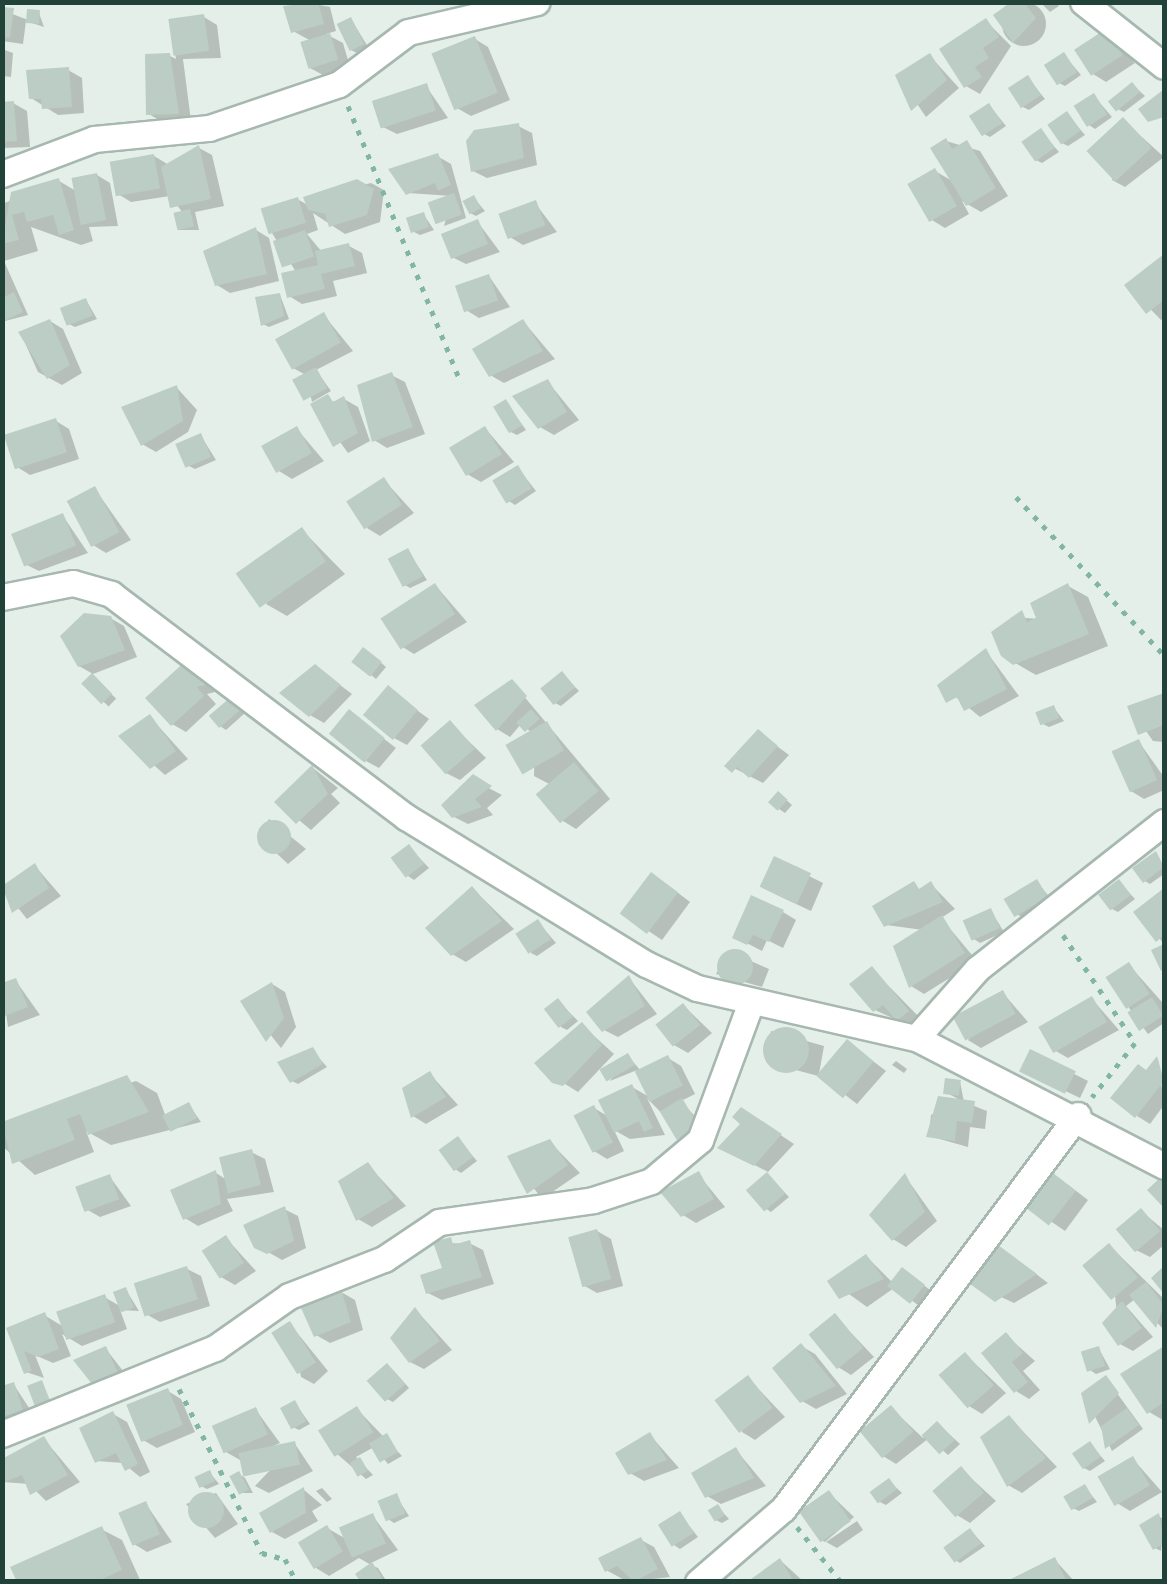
<!DOCTYPE html>
<style>
body{margin:0}
#map{position:relative;width:1167px;height:1584px;overflow:hidden;background:#e4efe9;font-family:"PT Sans Narrow",sans-serif}
div>[style]{position:absolute}
[style*='--x']{left:calc(var(--x)*1px);top:calc(var(--y)*1px);width:calc(var(--w)*1px);rotate:calc(var(--a)*1deg)}
.shadow>*{inset:0;background:#0003;transform-origin:0 0}
.round{border-radius:50%}
.building>*{inset:0;background:#bbcdc5;transform-origin:0 0}
.path>*{height:5px;margin-top:-2.5px;transform-origin:0;background:repeating-linear-gradient(90deg,#81b5a4 0 5px,transparent 0 13px)}
.roads{filter:drop-shadow(2px 0 #a6b8b0) drop-shadow(-2px 0 #a6b8b0) drop-shadow(0 2px #a6b8b0) drop-shadow(0 -2px #a6b8b0)}
.street>*{height:25px;margin:-12.5px;padding:0 12.5px;transform-origin:12.5px;border-radius:12.5px;background:#fff}
span{translate:-50% -50%;white-space:nowrap;text-align:center;line-height:1.15;-webkit-text-stroke:8px #f5faf7;paint-order:stroke}
.frame{position:absolute;inset:0;border:5px solid #214238;pointer-events:none}
</style>
<div id="map">
<div class="shadow">
<div style="clip-path:polygon(304px 2px,330px 7px,336px 31px,326px 34px,343px 43px,350px 67px,323px 75px,310px 68px,311px 41px,293px 31px,286px 7px)"></div>
<div style="clip-path:polygon(1040px 2px,1055px 2px,1059px 6px,1050px 12px)"></div>
<div class="round" style="left:1002px;top:2px;width:44px;height:44px"></div>
<div style="clip-path:polygon(2px 10px,28px 20px,39px 13px,44px 27px,26px 21px,23px 44px,2px 41px)"></div>
<div style="clip-path:polygon(204px 17px,217px 25px,221px 58px,183px 59px,191px 121px,162px 122px,149px 114px,170px 56px,176px 59px,170px 21px)"></div>
<div style="clip-path:polygon(351px 19px,368px 47px,357px 53px,351px 50px)"></div>
<div style="clip-path:polygon(986px 21px,1011px 46px,980px 94px,966px 86px)"></div>
<div style="clip-path:polygon(1106px 31px,1135px 63px,1106px 82px,1093px 74px)"></div>
<div style="clip-path:polygon(475px 39px,488px 47px,510px 100px,471px 116px,457px 108px)"></div>
<div style="clip-path:polygon(2px 49px,13px 53px,11px 77px,2px 76px)"></div>
<div style="clip-path:polygon(1064px 55px,1081px 75px,1065px 86px,1059px 83px)"></div>
<div style="clip-path:polygon(930px 56px,959px 88px,926px 117px,898px 76px)"></div>
<div style="clip-path:polygon(68px 70px,82px 78px,84px 113px,58px 115px,31px 98px)"></div>
<div style="clip-path:polygon(1028px 78px,1045px 99px,1029px 110px,1023px 107px)"></div>
<div style="clip-path:polygon(1133px 85px,1145px 96px,1124px 112px,1118px 109px)"></div>
<div style="clip-path:polygon(426px 86px,448px 118px,397px 134px,383px 127px)"></div>
<div style="clip-path:polygon(1094px 96px,1112px 117px,1095px 129px,1089px 125px)"></div>
<div style="clip-path:polygon(13px 103px,27px 111px,30px 147px,2px 148px,2px 104px)"></div>
<div style="clip-path:polygon(989px 105px,1006px 126px,990px 137px,984px 134px)"></div>
<div style="clip-path:polygon(1067px 114px,1085px 135px,1068px 146px,1062px 143px)"></div>
<div style="clip-path:polygon(1123px 120px,1164px 157px,1125px 187px,1112px 180px)"></div>
<div style="clip-path:polygon(518px 126px,532px 133px,537px 165px,487px 178px,473px 171px)"></div>
<div style="clip-path:polygon(1041px 131px,1059px 152px,1042px 163px,1036px 160px)"></div>
<div style="clip-path:polygon(946px 141px,980px 151px,1008px 196px,981px 212px,962px 201px,969px 214px,945px 228px,932px 220px,935px 171px,954px 182px)"></div>
<div style="clip-path:polygon(199px 148px,212px 155px,224px 206px,195px 212px,199px 230px,179px 230px,183px 213px,170px 196px,131px 202px,118px 194px,154px 156px,169px 165px)"></div>
<div style="clip-path:polygon(437px 156px,451px 164px,466px 218px,444px 226px,452px 196px,408px 193px)"></div>
<div style="clip-path:polygon(97px 175px,110px 183px,118px 226px,89px 227px,93px 241px,81px 245px,31px 227px,38px 251px,4px 261px,28px 315px,5px 321px,2px 204px,59px 181px,76px 191px)"></div>
<div style="clip-path:polygon(371px 183px,384px 190px,380px 222px,345px 234px,313px 213px,318px 230px,307px 234px,322px 252px,349px 246px,362px 253px,367px 273px,333px 281px,337px 296px,302px 304px,289px 296px,296px 272px,272px 233px,297px 199px,313px 208px,307px 199px)"></div>
<div style="clip-path:polygon(474px 198px,485px 211px,476px 216px,470px 213px)"></div>
<div style="clip-path:polygon(535px 203px,557px 232px,523px 245px,510px 237px)"></div>
<div style="clip-path:polygon(424px 215px,434px 230px,420px 235px,414px 232px)"></div>
<div style="clip-path:polygon(477px 221px,500px 252px,466px 264px,452px 257px)"></div>
<div style="clip-path:polygon(256px 230px,269px 238px,279px 281px,230px 293px,217px 285px)"></div>
<div style="clip-path:polygon(1164px 257px,1164px 318px,1161px 320px,1127px 285px)"></div>
<div style="clip-path:polygon(489px 276px,510px 307px,479px 318px,466px 310px)"></div>
<div style="clip-path:polygon(280px 295px,289px 319px,269px 327px,263px 324px)"></div>
<div style="clip-path:polygon(86px 300px,97px 319px,75px 327px,69px 324px)"></div>
<div style="clip-path:polygon(323px 314px,353px 351px,316px 370px,331px 391px,312px 402px,306px 375px,293px 368px)"></div>
<div style="clip-path:polygon(50px 321px,63px 329px,82px 373px,62px 385px,38px 372px,21px 334px)"></div>
<div style="clip-path:polygon(523px 321px,555px 359px,504px 383px,490px 375px)"></div>
<div style="clip-path:polygon(391px 375px,405px 382px,425px 434px,387px 448px,374px 440px)"></div>
<div style="clip-path:polygon(548px 382px,579px 420px,554px 435px,540px 427px)"></div>
<div style="clip-path:polygon(177px 388px,197px 410px,188px 432px,156px 452px,142px 444px)"></div>
<div style="clip-path:polygon(344px 399px,358px 407px,370px 441px,348px 453px,314px 406px)"></div>
<div style="clip-path:polygon(506px 402px,526px 430px,517px 435px,511px 432px)"></div>
<div style="clip-path:polygon(56px 421px,69px 429px,79px 459px,30px 475px,17px 467px)"></div>
<div style="clip-path:polygon(485px 428px,514px 462px,481px 482px,467px 474px)"></div>
<div style="clip-path:polygon(297px 429px,324px 461px,292px 479px,279px 471px)"></div>
<div style="clip-path:polygon(201px 436px,216px 460px,195px 469px,189px 466px)"></div>
<div style="clip-path:polygon(518px 468px,536px 491px,515px 505px,509px 501px)"></div>
<div style="clip-path:polygon(384px 480px,414px 513px,380px 536px,367px 528px)"></div>
<div style="clip-path:polygon(95px 489px,131px 540px,106px 553px,93px 545px)"></div>
<div style="clip-path:polygon(63px 516px,88px 553px,39px 571px,25px 564px)"></div>
<div style="clip-path:polygon(302px 530px,345px 574px,287px 616px,266px 604px)"></div>
<div style="clip-path:polygon(408px 551px,427px 580px,410px 588px,405px 585px)"></div>
<div style="clip-path:polygon(436px 586px,467px 622px,414px 654px,401px 646px)"></div>
<div style="clip-path:polygon(1068px 586px,1088px 597px,1108px 646px,1036px 675px,1015px 663px,1011px 617px,1040px 619px)"></div>
<div style="clip-path:polygon(110px 618px,124px 626px,137px 657px,93px 674px,79px 666px)"></div>
<div style="clip-path:polygon(986px 651px,1019px 696px,980px 717px,941px 685px)"></div>
<div style="clip-path:polygon(370px 653px,386px 667px,376px 679px,354px 661px)"></div>
<div style="clip-path:polygon(190px 661px,223px 690px,207px 694px,216px 704px,186px 732px,172px 724px)"></div>
<div style="clip-path:polygon(316px 667px,352px 694px,324px 723px,310px 715px)"></div>
<div style="clip-path:polygon(562px 674px,579px 691px,561px 706px,555px 703px)"></div>
<div style="left:92px;top:676px;width:33px;height:11px;rotate:43deg"></div>
<div style="clip-path:polygon(512px 682px,610px 799px,576px 829px,563px 821px,551px 785px,534px 776px,535px 735px,521px 724px,510px 737px,497px 729px)"></div>
<div style="clip-path:polygon(388px 689px,429px 719px,407px 745px,394px 738px)"></div>
<div style="clip-path:polygon(1164px 695px,1164px 742px,1153px 741px,1130px 708px)"></div>
<div style="clip-path:polygon(237px 704px,245px 713px,226px 730px,220px 726px)"></div>
<div style="clip-path:polygon(1054px 708px,1064px 721px,1049px 727px,1043px 724px)"></div>
<div style="clip-path:polygon(350px 713px,396px 748px,379px 768px,366px 761px)"></div>
<div style="clip-path:polygon(150px 717px,188px 759px,165px 775px,121px 736px)"></div>
<div style="clip-path:polygon(450px 723px,486px 758px,460px 780px,446px 773px)"></div>
<div style="clip-path:polygon(758px 732px,789px 755px,763px 783px,728px 765px)"></div>
<div style="clip-path:polygon(1139px 742px,1164px 777px,1164px 790px,1144px 799px,1131px 791px)"></div>
<div style="clip-path:polygon(313px 768px,338px 788px,331px 794px,340px 803px,311px 830px,277px 802px)"></div>
<div style="clip-path:polygon(477px 782px,502px 795px,487px 808px,493px 815px,468px 824px,454px 817px)"></div>
<div style="clip-path:polygon(784px 798px,792px 805px,785px 813px,779px 809px)"></div>
<div style="clip-path:polygon(269px 819px,306px 849px,288px 864px,258px 836px)"></div>
<div style="clip-path:polygon(409px 847px,429px 868px,414px 880px,408px 876px)"></div>
<div style="clip-path:polygon(1157px 854px,1164px 874px,1150px 884px,1145px 881px)"></div>
<div style="clip-path:polygon(775px 859px,823px 883px,811px 911px,775px 894px)"></div>
<div style="clip-path:polygon(35px 866px,61px 896px,27px 919px,2px 888px)"></div>
<div style="clip-path:polygon(1037px 882px,1052px 900px,1023px 918px,1017px 914px)"></div>
<div style="clip-path:polygon(1119px 882px,1135px 899px,1118px 912px,1112px 909px)"></div>
<div style="clip-path:polygon(665px 883px,690px 902px,662px 940px,623px 914px)"></div>
<div style="clip-path:polygon(931px 884px,955px 909px,941px 918px,977px 961px,924px 994px,911px 986px,923px 930px,886px 925px)"></div>
<div style="clip-path:polygon(473px 889px,514px 929px,466px 962px,452px 954px)"></div>
<div style="clip-path:polygon(1164px 891px,1164px 944px,1137px 912px)"></div>
<div style="clip-path:polygon(991px 911px,1004px 932px,980px 943px,974px 939px)"></div>
<div style="clip-path:polygon(783px 912px,796px 920px,783px 948px,767px 940px,762px 951px,735px 937px)"></div>
<div style="clip-path:polygon(538px 922px,556px 943px,537px 956px,531px 953px)"></div>
<div style="clip-path:polygon(730px 952px,769px 969px,762px 987px,716px 974px)"></div>
<div style="clip-path:polygon(1129px 965px,1162px 1002px,1164px 1023px,1148px 1034px,1129px 1008px)"></div>
<div style="clip-path:polygon(872px 969px,921px 1019px,912px 1027px,875px 1010px)"></div>
<div style="clip-path:polygon(629px 978px,657px 1014px,618px 1037px,604px 1030px)"></div>
<div style="clip-path:polygon(16px 981px,40px 1015px,8px 1027px,2px 986px)"></div>
<div style="clip-path:polygon(272px 984px,285px 992px,296px 1027px,281px 1048px,244px 1001px)"></div>
<div style="clip-path:polygon(1003px 993px,1028px 1022px,981px 1048px,968px 1040px)"></div>
<div style="clip-path:polygon(1092px 999px,1119px 1030px,1068px 1058px,1054px 1050px)"></div>
<div style="clip-path:polygon(558px 1001px,578px 1021px,567px 1030px,561px 1027px)"></div>
<div style="clip-path:polygon(684px 1006px,712px 1033px,688px 1053px,674px 1045px)"></div>
<div style="clip-path:polygon(582px 1025px,614px 1054px,578px 1092px,565px 1084px)"></div>
<div style="clip-path:polygon(771px 1031px,824px 1046px,819px 1074px,848px 1042px,886px 1071px,857px 1104px,822px 1077px,766px 1062px)"></div>
<div style="clip-path:polygon(312px 1050px,327px 1067px,298px 1084px,292px 1081px)"></div>
<div style="clip-path:polygon(1031px 1052px,1088px 1081px,1080px 1098px,1036px 1077px)"></div>
<div style="clip-path:polygon(628px 1056px,641px 1071px,668px 1058px,681px 1066px,695px 1094px,681px 1101px,711px 1134px,693px 1146px,647px 1098px,665px 1135px,630px 1139px,614px 1130px,624px 1151px,607px 1159px,594px 1151px,594px 1108px,609px 1117px,632px 1087px,651px 1098px,637px 1070px,610px 1081px)"></div>
<div style="clip-path:polygon(1158px 1059px,1164px 1105px,1150px 1124px,1137px 1116px)"></div>
<div style="clip-path:polygon(896px 1061px,907px 1069px,904px 1073px,892px 1065px)"></div>
<div style="clip-path:polygon(430px 1074px,458px 1105px,426px 1124px,413px 1116px)"></div>
<div style="clip-path:polygon(136px 1081px,157px 1093px,166px 1117px,189px 1105px,201px 1122px,111px 1145px,86px 1131px,94px 1152px,35px 1175px,2px 1146px,2px 1125px)"></div>
<div style="clip-path:polygon(960px 1082px,964px 1102px,987px 1111px,985px 1129px,970px 1127px,968px 1147px,929px 1136px,931px 1115px,962px 1101px,945px 1092px)"></div>
<div style="clip-path:polygon(755px 1118px,794px 1144px,768px 1172px,734px 1154px)"></div>
<div style="clip-path:polygon(458px 1139px,477px 1161px,461px 1173px,455px 1169px)"></div>
<div style="clip-path:polygon(550px 1142px,580px 1173px,542px 1199px,510px 1157px)"></div>
<div style="clip-path:polygon(251px 1152px,265px 1159px,274px 1192px,227px 1199px,233px 1211px,198px 1226px,185px 1218px,216px 1173px,227px 1180px)"></div>
<div style="clip-path:polygon(368px 1165px,406px 1206px,372px 1227px,358px 1219px)"></div>
<div style="clip-path:polygon(698px 1174px,725px 1207px,696px 1223px,683px 1215px)"></div>
<div style="clip-path:polygon(768px 1175px,789px 1197px,771px 1212px,765px 1208px)"></div>
<div style="clip-path:polygon(905px 1176px,937px 1221px,906px 1247px,893px 1239px)"></div>
<div style="clip-path:polygon(110px 1177px,131px 1206px,100px 1217px,86px 1209px)"></div>
<div style="clip-path:polygon(1067px 1184px,1088px 1200px,1065px 1231px,1030px 1207px)"></div>
<div style="clip-path:polygon(284px 1209px,298px 1216px,306px 1248px,282px 1260px,268px 1252px)"></div>
<div style="clip-path:polygon(1141px 1211px,1164px 1230px,1164px 1245px,1150px 1257px,1136px 1250px)"></div>
<div style="clip-path:polygon(597px 1231px,611px 1239px,623px 1286px,597px 1293px,583px 1285px)"></div>
<div style="clip-path:polygon(226px 1238px,256px 1271px,235px 1285px,221px 1277px)"></div>
<div style="clip-path:polygon(469px 1243px,483px 1250px,494px 1284px,442px 1300px,428px 1293px,445px 1270px,437px 1244px)"></div>
<div style="clip-path:polygon(1110px 1246px,1164px 1299px,1164px 1330px,1135px 1299px,1126px 1306px,1153px 1337px,1133px 1351px,1120px 1344px)"></div>
<div style="clip-path:polygon(1012px 1256px,1048px 1283px,1014px 1303px,986px 1290px)"></div>
<div style="clip-path:polygon(867px 1257px,893px 1283px,908px 1273px,930px 1290px,918px 1305px,894px 1288px,867px 1307px,831px 1281px)"></div>
<div style="clip-path:polygon(187px 1269px,201px 1276px,210px 1306px,160px 1322px,146px 1314px)"></div>
<div style="clip-path:polygon(126px 1290px,139px 1311px,120px 1310px,127px 1329px,82px 1346px,62px 1334px,71px 1356px,53px 1363px,35px 1355px,44px 1378px,26px 1372px,9px 1329px,44px 1315px,64px 1327px,104px 1297px,120px 1306px)"></div>
<div style="clip-path:polygon(341px 1292px,355px 1300px,363px 1330px,330px 1343px,316px 1335px)"></div>
<div style="clip-path:polygon(416px 1310px,452px 1350px,424px 1369px,410px 1362px)"></div>
<div style="clip-path:polygon(835px 1316px,874px 1357px,851px 1375px,838px 1367px)"></div>
<div style="clip-path:polygon(290px 1324px,328px 1371px,314px 1384px,301px 1377px)"></div>
<div style="clip-path:polygon(1006px 1335px,1035px 1361px,1023px 1371px,1040px 1390px,1029px 1399px,1016px 1391px)"></div>
<div style="clip-path:polygon(801px 1346px,815px 1354px,847px 1394px,816px 1409px,802px 1401px)"></div>
<div style="clip-path:polygon(106px 1349px,130px 1380px,108px 1390px,94px 1382px)"></div>
<div style="clip-path:polygon(1099px 1349px,1110px 1369px,1096px 1374px,1090px 1370px)"></div>
<div style="clip-path:polygon(1164px 1350px,1164px 1418px,1163px 1420px,1149px 1412px)"></div>
<div style="clip-path:polygon(966px 1355px,1006px 1393px,982px 1414px,969px 1406px)"></div>
<div style="clip-path:polygon(393px 1370px,409px 1388px,393px 1402px,387px 1399px)"></div>
<div style="clip-path:polygon(748px 1378px,785px 1417px,755px 1440px,742px 1432px)"></div>
<div style="clip-path:polygon(1106px 1378px,1143px 1429px,1112px 1451px,1084px 1394px)"></div>
<div style="clip-path:polygon(14px 1385px,35px 1417px,2px 1423px,2px 1389px)"></div>
<div style="clip-path:polygon(168px 1391px,181px 1399px,195px 1432px,157px 1448px,143px 1440px)"></div>
<div style="clip-path:polygon(295px 1403px,310px 1424px,299px 1430px,293px 1427px)"></div>
<div style="clip-path:polygon(891px 1408px,923px 1438px,938px 1424px,960px 1444px,948px 1455px,929px 1438px,896px 1464px,883px 1456px)"></div>
<div style="clip-path:polygon(357px 1409px,402px 1456px,388px 1464px,374px 1447px,356px 1457px,373px 1475px,366px 1479px,336px 1453px)"></div>
<div style="clip-path:polygon(256px 1410px,280px 1443px,240px 1460px,226px 1452px)"></div>
<div style="clip-path:polygon(113px 1414px,127px 1422px,150px 1472px,140px 1477px,123px 1463px,97px 1461px)"></div>
<div style="clip-path:polygon(1010px 1418px,1057px 1467px,1022px 1493px,1008px 1485px)"></div>
<div style="clip-path:polygon(650px 1435px,679px 1468px,644px 1481px,630px 1473px)"></div>
<div style="clip-path:polygon(44px 1439px,80px 1482px,46px 1501px,29px 1484px,3px 1482px)"></div>
<div style="clip-path:polygon(295px 1444px,313px 1471px,269px 1493px,255px 1486px)"></div>
<div style="clip-path:polygon(1090px 1444px,1105px 1461px,1090px 1471px,1084px 1468px)"></div>
<div style="clip-path:polygon(736px 1450px,766px 1486px,721px 1504px,707px 1496px)"></div>
<div style="clip-path:polygon(1133px 1459px,1162px 1492px,1130px 1511px,1117px 1503px)"></div>
<div style="clip-path:polygon(961px 1469px,996px 1501px,970px 1523px,957px 1515px)"></div>
<div style="clip-path:polygon(210px 1473px,219px 1484px,207px 1489px,201px 1486px)"></div>
<div style="clip-path:polygon(239px 1474px,245px 1478px,253px 1493px,241px 1493px)"></div>
<div style="clip-path:polygon(889px 1481px,902px 1493px,886px 1505px,880px 1502px)"></div>
<div style="clip-path:polygon(1085px 1487px,1097px 1502px,1079px 1511px,1073px 1508px)"></div>
<div style="clip-path:polygon(322px 1488px,332px 1499px,327px 1502px,316px 1491px)"></div>
<div style="clip-path:polygon(304px 1490px,322px 1505px,312px 1511px,318px 1521px,285px 1539px,272px 1532px)"></div>
<div style="clip-path:polygon(216px 1493px,238px 1524px,215px 1538px,186px 1504px)"></div>
<div style="clip-path:polygon(829px 1493px,854px 1517px,825px 1542px,823px 1541px)"></div>
<div style="clip-path:polygon(396px 1496px,409px 1516px,394px 1523px,388px 1519px)"></div>
<div style="clip-path:polygon(146px 1504px,172px 1542px,147px 1552px,134px 1544px)"></div>
<div style="clip-path:polygon(718px 1507px,729px 1519px,722px 1523px,716px 1520px)"></div>
<div style="clip-path:polygon(680px 1514px,698px 1537px,680px 1549px,674px 1545px)"></div>
<div style="clip-path:polygon(373px 1516px,398px 1550px,369px 1564px,378px 1568px,387px 1582px,364px 1582px,371px 1565px,359px 1558px,329px 1576px,316px 1568px,327px 1528px,348px 1540px)"></div>
<div style="clip-path:polygon(1159px 1516px,1164px 1520px,1161px 1551px,1155px 1548px)"></div>
<div style="clip-path:polygon(857px 1521px,863px 1530px,837px 1548px,826px 1542px)"></div>
<div style="clip-path:polygon(101px 1529px,122px 1540px,141px 1582px,19px 1582px)"></div>
<div style="clip-path:polygon(970px 1530px,985px 1546px,960px 1563px,954px 1559px)"></div>
<div style="clip-path:polygon(641px 1540px,654px 1547px,670px 1577px,628px 1582px,606px 1570px)"></div>
<div style="clip-path:polygon(780px 1560px,804px 1582px,752px 1582px)"></div>
<div style="clip-path:polygon(1055px 1560px,1075px 1582px,1010px 1582px)"></div>
</div>
<div class="building">
<div style="clip-path:polygon(318px 2px,324px 24px,291px 33px,283px 6px)"></div>
<div style="clip-path:polygon(1011px 2px,1024px 2px,1036px 18px,1013px 43px,993px 15px)"></div>
<div style="clip-path:polygon(2px 7px,14px 8px,10px 38px,2px 37px)"></div>
<div style="left:27px;top:9px;width:13px;height:14px;rotate:4deg"></div>
<div style="left:204px;top:14px;width:37px;height:36px;rotate:82deg"></div>
<div style="left:351px;top:17px;width:30px;height:16px;rotate:64deg"></div>
<div style="clip-path:polygon(986px 18px,999px 37px,983px 48px,989px 58px,975px 67px,982px 77px,964px 88px,939px 49px)"></div>
<div style="left:1106px;top:29px;width:31px;height:38px;rotate:57deg"></div>
<div style="left:330px;top:33px;width:28px;height:31px;rotate:73deg"></div>
<div style="left:475px;top:36px;width:61px;height:47px;rotate:68deg"></div>
<div style="left:1064px;top:52px;width:24px;height:24px;rotate:57deg"></div>
<div style="clip-path:polygon(170px 53px,179px 114px,146px 115px,145px 54px)"></div>
<div style="clip-path:polygon(930px 53px,947px 80px,911px 111px,895px 75px)"></div>
<div style="clip-path:polygon(69px 67px,72px 107px,42px 109px,41px 99px,29px 99px,26px 70px)"></div>
<div style="left:1028px;top:75px;width:24px;height:24px;rotate:57deg"></div>
<div style="left:1132px;top:82px;width:13px;height:31px;rotate:51deg"></div>
<div style="left:427px;top:83px;width:29px;height:58px;rotate:72deg"></div>
<div style="clip-path:polygon(1163px 90px,1164px 117px,1148px 122px,1138px 109px)"></div>
<div style="left:1094px;top:93px;width:25px;height:24px;rotate:58deg"></div>
<div style="clip-path:polygon(14px 101px,17px 141px,2px 142px,2px 102px)"></div>
<div style="left:989px;top:103px;width:24px;height:24px;rotate:57deg"></div>
<div style="left:1067px;top:111px;width:24px;height:24px;rotate:55deg"></div>
<div style="left:1123px;top:117px;width:42px;height:50px;rotate:47deg"></div>
<div style="clip-path:polygon(519px 123px,524px 158px,471px 172px,466px 141px,474px 130px)"></div>
<div style="left:1041px;top:128px;width:24px;height:24px;rotate:55deg"></div>
<div style="clip-path:polygon(946px 138px,952px 149px,967px 140px,996px 188px,966px 206px,930px 148px)"></div>
<div style="clip-path:polygon(199px 145px,211px 199px,170px 208px,161px 167px)"></div>
<div style="clip-path:polygon(438px 153px,451px 185px,438px 191px,435px 183px,406px 195px,388px 169px)"></div>
<div style="left:154px;top:154px;width:35px;height:45px;rotate:80deg"></div>
<div style="left:935px;top:168px;width:44px;height:32px;rotate:60deg"></div>
<div style="left:97px;top:173px;width:48px;height:26px;rotate:79deg"></div>
<div style="clip-path:polygon(59px 178px,74px 230px,59px 235px,53px 215px,27px 222px,24px 212px,12px 215px,19px 240px,2px 244px,11px 192px)"></div>
<div style="clip-path:polygon(357px 179px,374px 189px,367px 215px,329px 227px,325px 214px,308px 210px,303px 197px)"></div>
<div style="left:454px;top:193px;width:23px;height:28px;rotate:70deg"></div>
<div style="left:474px;top:195px;width:15px;height:13px;rotate:62deg"></div>
<div style="left:298px;top:197px;width:27px;height:39px;rotate:73deg"></div>
<div style="left:536px;top:200px;width:27px;height:40px;rotate:70deg"></div>
<div style="left:190px;top:209px;width:18px;height:17px;rotate:77deg"></div>
<div style="left:424px;top:212px;width:16px;height:19px;rotate:72deg"></div>
<div style="left:478px;top:219px;width:27px;height:40px;rotate:68deg"></div>
<div style="clip-path:polygon(256px 227px,267px 274px,215px 286px,203px 251px)"></div>
<div style="left:305px;top:230px;width:28px;height:34px;rotate:71deg"></div>
<div style="clip-path:polygon(349px 243px,355px 266px,321px 274px,325px 289px,287px 298px,281px 273px,318px 265px,315px 251px)"></div>
<div style="clip-path:polygon(1164px 254px,1164px 300px,1146px 314px,1124px 285px)"></div>
<div style="left:489px;top:274px;width:28px;height:36px;rotate:71deg"></div>
<div style="clip-path:polygon(14px 292px,23px 312px,2px 322px,2px 298px)"></div>
<div style="clip-path:polygon(280px 293px,284px 316px,261px 326px,255px 297px)"></div>
<div style="left:86px;top:298px;width:19px;height:28px;rotate:69deg"></div>
<div style="left:324px;top:312px;width:35px;height:56px;rotate:61deg"></div>
<div style="clip-path:polygon(50px 319px,70px 365px,47px 379px,18px 332px)"></div>
<div style="clip-path:polygon(523px 319px,543px 351px,489px 377px,472px 349px)"></div>
<div style="left:316px;top:367px;width:24px;height:27px;rotate:62deg"></div>
<div style="clip-path:polygon(392px 372px,413px 427px,372px 442px,357px 385px)"></div>
<div style="clip-path:polygon(548px 379px,567px 412px,538px 429px,512px 396px)"></div>
<div style="clip-path:polygon(177px 385px,183px 421px,141px 446px,121px 407px)"></div>
<div style="clip-path:polygon(328px 394px,333px 402px,344px 396px,358px 433px,333px 447px,310px 404px)"></div>
<div style="left:506px;top:399px;width:31px;height:15px;rotate:59deg"></div>
<div style="left:56px;top:418px;width:36px;height:55px;rotate:72deg"></div>
<div style="left:297px;top:426px;width:31px;height:41px;rotate:61deg"></div>
<div style="left:485px;top:426px;width:33px;height:42px;rotate:59deg"></div>
<div style="left:201px;top:433px;width:26px;height:28px;rotate:67deg"></div>
<div style="left:518px;top:465px;width:27px;height:30px;rotate:59deg"></div>
<div style="left:384px;top:477px;width:33px;height:45px;rotate:57deg"></div>
<div style="left:95px;top:486px;width:52px;height:32px;rotate:62deg"></div>
<div style="left:63px;top:513px;width:35px;height:56px;rotate:68deg"></div>
<div style="left:302px;top:527px;width:42px;height:81px;rotate:55deg"></div>
<div style="left:408px;top:548px;width:32px;height:23px;rotate:62deg"></div>
<div style="left:435px;top:583px;width:37px;height:65px;rotate:57deg"></div>
<div style="clip-path:polygon(1068px 583px,1089px 634px,1013px 665px,1001px 656px,991px 632px,1022px 610px,1027px 622px,1036px 618px,1030px 603px)"></div>
<div style="clip-path:polygon(84px 613px,111px 616px,125px 650px,78px 667px,60px 636px)"></div>
<div style="left:363px;top:647px;width:24px;height:19px;rotate:38deg"></div>
<div style="clip-path:polygon(986px 648px,1007px 689px,964px 711px,957px 697px,946px 703px,937px 685px)"></div>
<div style="clip-path:polygon(189px 658px,212px 683px,197px 687px,204px 696px,171px 726px,145px 698px)"></div>
<div style="clip-path:polygon(315px 664px,341px 685px,309px 717px,279px 693px)"></div>
<div style="left:562px;top:671px;width:21px;height:28px;rotate:51deg"></div>
<div style="left:92px;top:673px;width:29px;height:15px;rotate:46deg"></div>
<div style="clip-path:polygon(512px 679px,527px 696px,496px 731px,474px 705px)"></div>
<div style="left:388px;top:685px;width:39px;height:39px;rotate:40deg"></div>
<div style="clip-path:polygon(1164px 693px,1164px 725px,1138px 735px,1127px 706px)"></div>
<div style="left:231px;top:697px;width:16px;height:29px;rotate:50deg"></div>
<div style="left:1054px;top:705px;width:14px;height:20px;rotate:69deg"></div>
<div style="left:349px;top:709px;width:46px;height:32px;rotate:39deg"></div>
<div style="left:531px;top:709px;width:13px;height:20px;rotate:48deg"></div>
<div style="clip-path:polygon(150px 714px,176px 751px,150px 769px,118px 736px)"></div>
<div style="left:450px;top:720px;width:38px;height:39px;rotate:49deg"></div>
<div style="left:547px;top:721px;width:34px;height:48px;rotate:60deg"></div>
<div style="clip-path:polygon(758px 729px,778px 746px,749px 778px,737px 767px,732px 773px,724px 766px)"></div>
<div style="left:1139px;top:739px;width:45px;height:30px;rotate:66deg"></div>
<div style="left:574px;top:762px;width:38px;height:50px;rotate:50deg"></div>
<div style="clip-path:polygon(312px 765px,328px 794px,296px 824px,274px 802px)"></div>
<div style="clip-path:polygon(473px 774px,492px 786px,475px 799px,482px 807px,452px 818px,441px 805px)"></div>
<div style="left:778px;top:791px;width:13px;height:15px;rotate:42deg"></div>
<div class="round" style="left:257px;top:820px;width:34px;height:34px"></div>
<div style="left:409px;top:844px;width:25px;height:23px;rotate:53deg"></div>
<div style="clip-path:polygon(1156px 851px,1164px 867px,1143px 883px,1132px 868px)"></div>
<div style="left:774px;top:856px;width:41px;height:34px;rotate:25deg"></div>
<div style="clip-path:polygon(35px 863px,49px 888px,12px 913px,2px 886px)"></div>
<div style="left:651px;top:872px;width:34px;height:52px;rotate:37deg"></div>
<div style="left:1037px;top:879px;width:21px;height:39px;rotate:59deg"></div>
<div style="left:1119px;top:879px;width:20px;height:26px;rotate:53deg"></div>
<div style="clip-path:polygon(914px 881px,919px 889px,931px 881px,943px 902px,884px 927px,872px 906px)"></div>
<div style="clip-path:polygon(472px 886px,502px 921px,451px 956px,425px 928px)"></div>
<div style="clip-path:polygon(1164px 888px,1164px 935px,1156px 942px,1133px 912px)"></div>
<div style="clip-path:polygon(751px 895px,784px 910px,769px 942px,753px 935px,747px 945px,732px 938px)"></div>
<div style="left:991px;top:908px;width:22px;height:31px;rotate:66deg"></div>
<div style="clip-path:polygon(942px 915px,965px 953px,909px 988px,893px 946px)"></div>
<div style="left:538px;top:919px;width:24px;height:27px;rotate:57deg"></div>
<div style="clip-path:polygon(1164px 944px,1164px 969px,1161px 971px,1151px 950px)"></div>
<div class="round" style="left:717px;top:949px;width:36px;height:36px"></div>
<div style="left:1129px;top:962px;width:38px;height:28px;rotate:57deg"></div>
<div style="clip-path:polygon(872px 966px,909px 1011px,897px 1021px,883px 1005px,873px 1012px,849px 984px)"></div>
<div style="clip-path:polygon(629px 975px,645px 1006px,602px 1032px,586px 1012px)"></div>
<div style="clip-path:polygon(16px 978px,28px 1007px,2px 1017px,2px 983px)"></div>
<div style="clip-path:polygon(272px 982px,284px 1018px,266px 1042px,240px 1001px)"></div>
<div style="left:1003px;top:990px;width:27px;height:57px;rotate:62deg"></div>
<div style="left:1092px;top:996px;width:30px;height:62px;rotate:60deg"></div>
<div style="left:1152px;top:997px;width:22px;height:29px;rotate:58deg"></div>
<div style="left:558px;top:998px;width:24px;height:18px;rotate:52deg"></div>
<div style="left:683px;top:1003px;width:28px;height:35px;rotate:52deg"></div>
<div style="clip-path:polygon(582px 1022px,602px 1045px,563px 1086px,552px 1083px,534px 1063px)"></div>
<div class="round" style="left:763px;top:1027px;width:46px;height:46px"></div>
<div style="left:847px;top:1039px;width:35px;height:48px;rotate:40deg"></div>
<div style="clip-path:polygon(313px 1047px,323px 1064px,290px 1083px,277px 1062px)"></div>
<div style="left:1030px;top:1049px;width:51px;height:25px;rotate:26deg"></div>
<div style="left:628px;top:1053px;width:14px;height:33px;rotate:60deg"></div>
<div style="left:668px;top:1055px;width:34px;height:37px;rotate:64deg"></div>
<div style="clip-path:polygon(1157px 1056px,1164px 1081px,1135px 1118px,1110px 1098px,1138px 1064px,1146px 1070px)"></div>
<div style="clip-path:polygon(430px 1071px,446px 1097px,411px 1118px,402px 1088px)"></div>
<div style="clip-path:polygon(127px 1075px,149px 1112px,88px 1135px,80px 1114px,67px 1119px,75px 1140px,12px 1164px,2px 1122px)"></div>
<div style="left:945px;top:1078px;width:16px;height:16px;rotate:7deg"></div>
<div style="clip-path:polygon(632px 1084px,653px 1128px,644px 1132px,639px 1121px,614px 1133px,598px 1100px)"></div>
<div style="clip-path:polygon(938px 1096px,975px 1101px,972px 1123px,957px 1121px,955px 1141px,926px 1137px)"></div>
<div style="left:682px;top:1098px;width:33px;height:26px;rotate:59deg"></div>
<div style="left:189px;top:1102px;width:18px;height:30px;rotate:63deg"></div>
<div style="left:594px;top:1105px;width:42px;height:23px;rotate:63deg"></div>
<div style="clip-path:polygon(741px 1107px,782px 1134px,754px 1166px,717px 1148px,740px 1124px,732px 1117px)"></div>
<div style="left:458px;top:1136px;width:26px;height:24px;rotate:54deg"></div>
<div style="clip-path:polygon(550px 1139px,568px 1165px,527px 1194px,507px 1156px)"></div>
<div style="left:252px;top:1149px;width:37px;height:34px;rotate:76deg"></div>
<div style="clip-path:polygon(368px 1162px,394px 1198px,356px 1221px,338px 1181px)"></div>
<div style="clip-path:polygon(216px 1170px,221px 1204px,183px 1220px,170px 1190px)"></div>
<div style="clip-path:polygon(699px 1171px,714px 1199px,681px 1217px,660px 1192px)"></div>
<div style="left:767px;top:1172px;width:28px;height:28px;rotate:49deg"></div>
<div style="clip-path:polygon(905px 1173px,925px 1212px,892px 1241px,869px 1215px)"></div>
<div style="left:1053px;top:1173px;width:29px;height:44px;rotate:38deg"></div>
<div style="left:110px;top:1174px;width:27px;height:37px;rotate:70deg"></div>
<div style="clip-path:polygon(1161px 1177px,1164px 1180px,1164px 1208px,1147px 1190px)"></div>
<div style="clip-path:polygon(285px 1206px,294px 1241px,267px 1254px,254px 1248px,243px 1225px)"></div>
<div style="left:1141px;top:1208px;width:30px;height:33px;rotate:50deg"></div>
<div style="left:597px;top:1229px;width:52px;height:30px;rotate:74deg"></div>
<div style="left:226px;top:1235px;width:33px;height:29px;rotate:57deg"></div>
<div style="clip-path:polygon(451px 1237px,453px 1245px,470px 1240px,482px 1277px,426px 1294px,420px 1275px,442px 1268px,433px 1242px)"></div>
<div style="left:1109px;top:1243px;width:45px;height:35px;rotate:50deg"></div>
<div style="clip-path:polygon(998px 1245px,1037px 1274px,995px 1302px,970px 1284px)"></div>
<div style="clip-path:polygon(866px 1254px,884px 1279px,839px 1299px,827px 1281px)"></div>
<div style="left:187px;top:1266px;width:35px;height:56px;rotate:72deg"></div>
<div style="clip-path:polygon(1164px 1266px,1164px 1294px,1151px 1278px)"></div>
<div style="left:902px;top:1267px;width:29px;height:24px;rotate:38deg"></div>
<div style="clip-path:polygon(1146px 1282px,1164px 1305px,1156px 1328px,1129px 1295px)"></div>
<div style="left:126px;top:1287px;width:22px;height:14px;rotate:69deg"></div>
<div style="clip-path:polygon(341px 1289px,351px 1322px,314px 1337px,301px 1308px)"></div>
<div style="left:105px;top:1294px;width:30px;height:52px;rotate:70deg"></div>
<div style="clip-path:polygon(1122px 1301px,1142px 1328px,1118px 1346px,1102px 1323px)"></div>
<div style="clip-path:polygon(415px 1307px,440px 1341px,409px 1363px,390px 1338px)"></div>
<div style="clip-path:polygon(45px 1312px,59px 1349px,38px 1357px,24px 1351px,32px 1371px,24px 1374px,6px 1328px)"></div>
<div style="left:835px;top:1313px;width:45px;height:34px;rotate:51deg"></div>
<div style="left:290px;top:1321px;width:49px;height:22px;rotate:58deg"></div>
<div style="clip-path:polygon(1006px 1332px,1023px 1353px,1012px 1362px,1028px 1382px,1014px 1393px,981px 1353px)"></div>
<div style="clip-path:polygon(801px 1343px,836px 1386px,800px 1403px,772px 1368px)"></div>
<div style="clip-path:polygon(106px 1346px,118px 1373px,92px 1384px,73px 1360px)"></div>
<div style="left:1099px;top:1346px;width:21px;height:19px;rotate:73deg"></div>
<div style="clip-path:polygon(1164px 1346px,1164px 1402px,1147px 1414px,1120px 1374px)"></div>
<div style="left:965px;top:1352px;width:44px;height:35px;rotate:49deg"></div>
<div style="left:387px;top:1363px;width:28px;height:27px;rotate:49deg"></div>
<div style="left:748px;top:1375px;width:41px;height:42px;rotate:53deg"></div>
<div style="clip-path:polygon(1106px 1375px,1119px 1393px,1089px 1424px,1081px 1393px)"></div>
<div style="left:42px;top:1380px;width:25px;height:16px;rotate:69deg"></div>
<div style="clip-path:polygon(14px 1382px,23px 1410px,2px 1417px,2px 1386px)"></div>
<div style="left:168px;top:1388px;width:40px;height:45px;rotate:68deg"></div>
<div style="left:295px;top:1400px;width:24px;height:17px;rotate:62deg"></div>
<div style="left:891px;top:1405px;width:35px;height:41px;rotate:50deg"></div>
<div style="left:357px;top:1406px;width:31px;height:46px;rotate:58deg"></div>
<div style="left:256px;top:1407px;width:30px;height:48px;rotate:67deg"></div>
<div style="clip-path:polygon(1127px 1408px,1139px 1425px,1105px 1449px,1101px 1426px)"></div>
<div style="clip-path:polygon(113px 1411px,138px 1464px,125px 1471px,116px 1453px,95px 1463px,79px 1428px)"></div>
<div style="clip-path:polygon(1009px 1415px,1046px 1458px,1007px 1487px,980px 1437px)"></div>
<div style="left:937px;top:1421px;width:26px;height:21px;rotate:47deg"></div>
<div style="clip-path:polygon(650px 1432px,667px 1460px,628px 1475px,615px 1453px)"></div>
<div style="left:387px;top:1433px;width:22px;height:21px;rotate:60deg"></div>
<div style="clip-path:polygon(44px 1436px,68px 1475px,30px 1495px,22px 1475px,2px 1483px,2px 1459px)"></div>
<div style="left:295px;top:1441px;width:24px;height:58px;rotate:78deg"></div>
<div style="left:1090px;top:1441px;width:19px;height:22px;rotate:55deg"></div>
<div style="clip-path:polygon(736px 1447px,754px 1478px,705px 1498px,691px 1473px)"></div>
<div style="left:1133px;top:1456px;width:34px;height:41px;rotate:60deg"></div>
<div style="left:360px;top:1457px;width:16px;height:12px;rotate:60deg"></div>
<div style="left:961px;top:1466px;width:35px;height:38px;rotate:49deg"></div>
<div style="left:210px;top:1470px;width:12px;height:17px;rotate:66deg"></div>
<div style="left:239px;top:1471px;width:21px;height:11px;rotate:62deg"></div>
<div style="left:889px;top:1478px;width:14px;height:24px;rotate:54deg"></div>
<div style="left:1085px;top:1484px;width:16px;height:25px;rotate:60deg"></div>
<div style="clip-path:polygon(304px 1487px,306px 1513px,270px 1533px,259px 1513px)"></div>
<div style="left:829px;top:1490px;width:38px;height:37px;rotate:55deg"></div>
<div class="round" style="left:188px;top:1492px;width:36px;height:36px"></div>
<div style="left:397px;top:1493px;width:22px;height:21px;rotate:68deg"></div>
<div style="left:146px;top:1501px;width:36px;height:30px;rotate:67deg"></div>
<div style="left:718px;top:1504px;width:13px;height:12px;rotate:58deg"></div>
<div style="left:680px;top:1511px;width:26px;height:26px;rotate:58deg"></div>
<div style="left:373px;top:1513px;width:33px;height:37px;rotate:67deg"></div>
<div style="clip-path:polygon(1159px 1513px,1164px 1543px,1153px 1550px,1139px 1525px)"></div>
<div style="left:327px;top:1525px;width:31px;height:34px;rotate:59deg"></div>
<div style="clip-path:polygon(102px 1526px,122px 1570px,96px 1582px,17px 1582px,10px 1567px)"></div>
<div style="left:970px;top:1528px;width:19px;height:33px;rotate:54deg"></div>
<div style="clip-path:polygon(641px 1537px,658px 1569px,634px 1582px,617px 1566px,605px 1572px,598px 1558px)"></div>
<div style="clip-path:polygon(1055px 1557px,1067px 1582px,1005px 1582px)"></div>
<div style="clip-path:polygon(780px 1558px,794px 1582px,747px 1582px)"></div>
<div style="clip-path:polygon(372px 1562px,383px 1579px,361px 1582px,355px 1574px)"></div>
</div>
<div class="path">
<div style="--x:348;--y:106;--w:299;--a:67.8"></div>
<div style="--x:1016;--y:497;--w:216;--a:46.9"></div>
<div style="--x:1063;--y:935;--w:130;--a:56.3"></div>
<div style="--x:1135;--y:1043;--w:69;--a:128.5"></div>
<div style="--x:179;--y:1389;--w:184;--a:63.2"></div>
<div style="--x:262;--y:1553;--w:24;--a:15"></div>
<div style="--x:285;--y:1559;--w:25;--a:64"></div>
<div style="--x:797;--y:1527;--w:70;--a:51.3"></div>
</div>
<div class="roads">
<div class="street">
<div style="--x:1083;--y:2;--w:103;--a:38.3"></div>
<div style="--x:2;--y:174;--w:98;--a:-20.8"></div>
<div style="--x:94;--y:139;--w:116;--a:-5.5"></div>
<div style="--x:209;--y:128;--w:137;--a:-18.7"></div>
<div style="--x:339;--y:84;--w:86;--a:-37"></div>
<div style="--x:408;--y:32;--w:132;--a:-13.1"></div>
<div style="--x:2;--y:597;--w:72;--a:-11.2"></div>
<div style="--x:73;--y:583;--w:40;--a:16"></div>
<div style="--x:111;--y:594;--w:370;--a:37.1"></div>
<div style="--x:406;--y:817;--w:281;--a:31.5"></div>
<div style="--x:646;--y:964;--w:56;--a:25.2"></div>
<div style="--x:697;--y:988;--w:225;--a:12.9"></div>
<div style="--x:916;--y:1038;--w:279;--a:27.3"></div>
<div style="--x:916;--y:1038;--w:92;--a:-48.5"></div>
<div style="--x:977;--y:969;--w:238;--a:-38.2"></div>
<div style="--x:2;--y:1434;--w:230;--a:-22"></div>
<div style="--x:215;--y:1348;--w:90;--a:-35.1"></div>
<div style="--x:289;--y:1296;--w:102;--a:-21.3"></div>
<div style="--x:384;--y:1259;--w:66;--a:-33.9"></div>
<div style="--x:439;--y:1222;--w:156;--a:-8.1"></div>
<div style="--x:593;--y:1200;--w:61;--a:-18.1"></div>
<div style="--x:651;--y:1181;--w:64;--a:-39.9"></div>
<div style="--x:700;--y:1140;--w:147;--a:-69.7"></div>
<div style="--x:698;--y:1582;--w:112;--a:-40.7"></div>
<div style="--x:783;--y:1509;--w:492;--a:-53.2"></div>
</div>
</div>
<div class="frame"></div>
</div>
